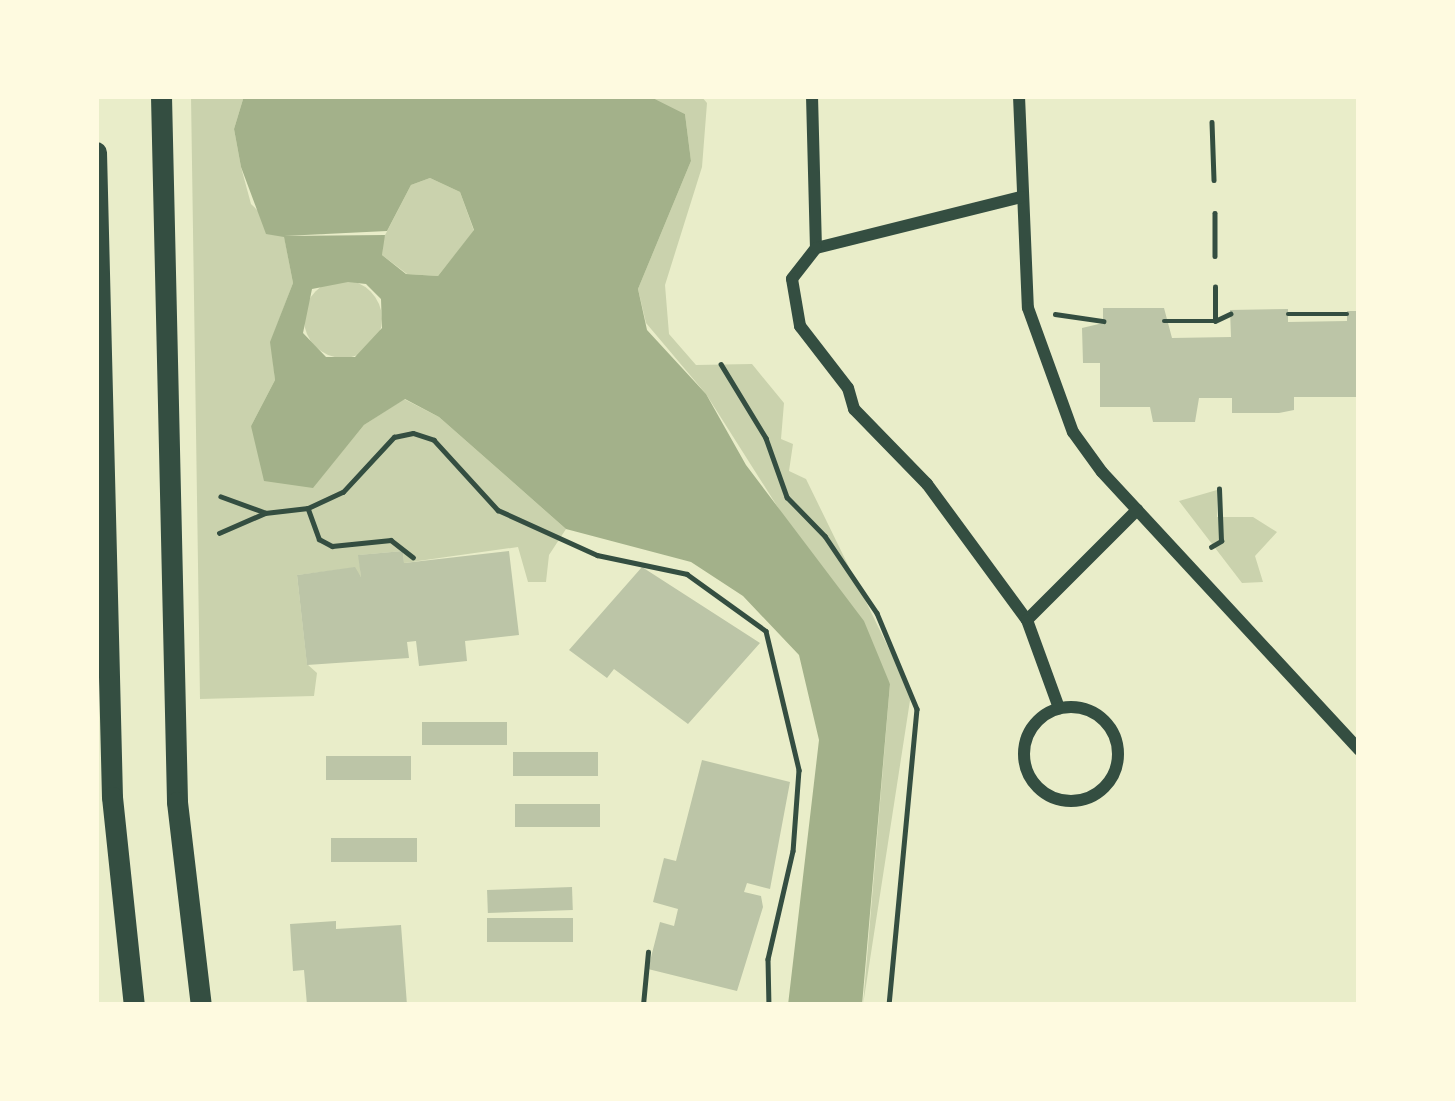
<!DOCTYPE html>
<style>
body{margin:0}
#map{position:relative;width:1455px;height:1101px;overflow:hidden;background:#e9edc9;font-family:"Work Sans",sans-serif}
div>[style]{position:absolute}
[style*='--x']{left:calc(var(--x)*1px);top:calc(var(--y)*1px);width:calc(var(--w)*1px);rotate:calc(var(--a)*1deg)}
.green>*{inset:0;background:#cad2ad}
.round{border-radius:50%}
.water>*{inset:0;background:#a3b18a}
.building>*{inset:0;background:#bcc5a7;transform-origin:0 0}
.path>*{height:4.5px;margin:-2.25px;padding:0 2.25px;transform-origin:2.25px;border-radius:2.25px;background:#344e41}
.minor>*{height:12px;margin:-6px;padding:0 6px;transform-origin:6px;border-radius:6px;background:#344e41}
.minor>.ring{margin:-6px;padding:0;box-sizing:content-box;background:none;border:12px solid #344e41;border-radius:50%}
.secondary>*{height:21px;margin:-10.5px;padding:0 10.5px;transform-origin:10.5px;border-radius:10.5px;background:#344e41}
span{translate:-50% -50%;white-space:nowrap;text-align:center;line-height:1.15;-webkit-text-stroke:10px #fefae0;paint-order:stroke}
.frame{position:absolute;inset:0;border:99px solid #fefae0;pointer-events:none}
</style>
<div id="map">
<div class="green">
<div style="clip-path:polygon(191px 96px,244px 96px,234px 129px,241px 167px,251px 204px,284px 236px,293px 283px,271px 341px,275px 380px,251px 426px,313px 487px,364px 425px,404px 399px,439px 417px,566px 529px,549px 555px,546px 582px,528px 582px,518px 547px,404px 563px,403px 551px,359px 555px,361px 577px,354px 568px,297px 575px,307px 664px,317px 673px,314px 696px,200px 699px)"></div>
<div style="clip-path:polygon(649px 96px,701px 96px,707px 103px,702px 167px,665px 285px,669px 334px,696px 365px,752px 364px,784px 403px,781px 439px,793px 444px,789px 471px,806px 479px,911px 694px,863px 1005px,890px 684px,706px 394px,646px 323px,638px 289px,691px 161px,685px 114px)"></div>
<div style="clip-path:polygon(430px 178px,460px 192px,474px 231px,438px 276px,407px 274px,382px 255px,383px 239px,411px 185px)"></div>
<div class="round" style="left:304px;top:280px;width:78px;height:78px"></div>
<div style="clip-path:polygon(1217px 490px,1217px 517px,1253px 517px,1277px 532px,1255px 556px,1263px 582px,1242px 583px,1179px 501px)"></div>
</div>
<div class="water">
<div style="clip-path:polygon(evenodd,244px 96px,649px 96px,685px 114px,691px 161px,638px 289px,647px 330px,706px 394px,746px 465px,864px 621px,890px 684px,862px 1005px,788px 1005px,819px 740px,799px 655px,743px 596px,691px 562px,566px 529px,439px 417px,405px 399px,364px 425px,313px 488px,264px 481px,251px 426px,275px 380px,270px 342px,293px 283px,284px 237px,266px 234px,241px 167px,234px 129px,244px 96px,430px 178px,460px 192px,474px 230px,438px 276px,406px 274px,382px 255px,385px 235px,284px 236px,387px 231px,411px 185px,430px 178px,244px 96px,348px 282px,366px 284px,381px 299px,382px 328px,355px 357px,326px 357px,303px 333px,312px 289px,348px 282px)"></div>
</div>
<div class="building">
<div style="clip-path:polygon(1103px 308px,1164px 308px,1172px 338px,1231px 337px,1230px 310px,1288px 309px,1288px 322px,1347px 321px,1347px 311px,1359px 311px,1359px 397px,1294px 397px,1294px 410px,1279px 413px,1232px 413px,1232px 398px,1199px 398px,1195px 422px,1153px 422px,1150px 407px,1100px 407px,1100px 363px,1083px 363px,1082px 328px,1103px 323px)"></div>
<div style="clip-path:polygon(403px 551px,404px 563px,509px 551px,519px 635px,465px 641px,467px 661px,419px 666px,416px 641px,407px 642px,409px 658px,307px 665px,297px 575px,355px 567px,361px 577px,358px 555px)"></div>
<div style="clip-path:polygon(642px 567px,760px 643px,688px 724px,614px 669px,607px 678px,569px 650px)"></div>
<div style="left:507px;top:722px;width:23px;height:85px;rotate:90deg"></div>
<div style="left:598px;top:752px;width:24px;height:85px;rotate:90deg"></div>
<div style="left:326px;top:756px;width:85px;height:24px"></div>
<div style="clip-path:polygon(702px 760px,790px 782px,770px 889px,747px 883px,744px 892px,761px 896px,763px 907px,737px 991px,648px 969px,660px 922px,674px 926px,678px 909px,653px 902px,664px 858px,676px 861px)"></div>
<div style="left:600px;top:804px;width:23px;height:85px;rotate:90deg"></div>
<div style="left:417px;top:838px;width:24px;height:86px;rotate:90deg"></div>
<div style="left:572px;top:887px;width:23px;height:85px;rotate:88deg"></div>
<div style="left:573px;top:918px;width:24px;height:86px;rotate:90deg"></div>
<div style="clip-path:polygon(336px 921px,336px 929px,401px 925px,407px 1005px,307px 1005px,304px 970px,293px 971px,290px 924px)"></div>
</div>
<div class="path">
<div style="--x:1212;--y:122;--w:58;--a:88"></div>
<div style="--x:1215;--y:213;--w:43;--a:90"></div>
<div style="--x:1055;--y:314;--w:49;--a:8.3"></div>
<div style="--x:1288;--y:314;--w:59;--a:0"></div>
<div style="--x:1164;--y:321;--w:51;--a:0"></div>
<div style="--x:1215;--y:321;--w:34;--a:-90"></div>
<div style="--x:1215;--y:321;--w:17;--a:-25"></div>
<div style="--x:721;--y:364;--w:87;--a:58.7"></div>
<div style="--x:766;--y:438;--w:63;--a:70.4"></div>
<div style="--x:787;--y:497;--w:54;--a:45.7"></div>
<div style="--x:825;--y:536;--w:93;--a:56"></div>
<div style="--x:877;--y:613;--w:104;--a:67.4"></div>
<div style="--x:917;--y:709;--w:297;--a:95.4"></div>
<div style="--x:308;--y:508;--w:38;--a:-25"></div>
<div style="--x:343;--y:492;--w:75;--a:-47.2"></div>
<div style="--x:394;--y:437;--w:19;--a:-12"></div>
<div style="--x:413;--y:433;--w:22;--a:18"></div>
<div style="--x:434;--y:440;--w:95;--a:47.6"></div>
<div style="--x:498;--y:510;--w:109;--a:24.4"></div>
<div style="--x:597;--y:555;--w:92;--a:11.9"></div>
<div style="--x:687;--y:574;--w:97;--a:35.8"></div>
<div style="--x:766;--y:631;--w:143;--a:76.6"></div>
<div style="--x:799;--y:770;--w:81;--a:94.2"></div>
<div style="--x:793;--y:851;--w:111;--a:103"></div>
<div style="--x:768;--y:959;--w:46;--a:88.8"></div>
<div style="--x:265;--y:513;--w:43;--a:-6.6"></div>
<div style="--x:308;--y:508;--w:33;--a:70"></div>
<div style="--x:319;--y:539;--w:15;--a:28"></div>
<div style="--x:332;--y:546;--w:59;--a:-5.8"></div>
<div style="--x:391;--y:540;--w:28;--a:38"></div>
<div style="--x:219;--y:533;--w:50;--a:-23.5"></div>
<div style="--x:265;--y:513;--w:47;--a:-160"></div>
<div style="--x:1211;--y:547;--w:12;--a:-31"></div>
<div style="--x:1221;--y:541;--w:52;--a:-92.2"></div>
<div style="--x:643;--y:1005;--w:53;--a:-84.6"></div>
</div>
<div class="minor">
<div style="--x:812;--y:96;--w:152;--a:88.5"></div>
<div style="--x:1019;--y:96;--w:212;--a:87.6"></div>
<div style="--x:1028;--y:308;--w:132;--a:70.1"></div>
<div style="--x:1073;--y:432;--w:49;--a:54.1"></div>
<div style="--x:1102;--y:472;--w:379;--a:47.2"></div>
<div style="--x:1021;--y:197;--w:211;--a:166"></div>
<div style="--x:816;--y:248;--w:39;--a:128"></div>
<div style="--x:792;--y:279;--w:48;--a:80.3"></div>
<div style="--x:800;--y:326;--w:78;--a:52.3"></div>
<div style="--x:848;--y:388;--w:22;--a:74"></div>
<div style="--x:854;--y:409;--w:105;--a:45.8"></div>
<div style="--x:927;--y:484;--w:169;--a:53.7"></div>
<div style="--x:1027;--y:620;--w:156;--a:-45"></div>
<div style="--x:1027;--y:620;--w:94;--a:70"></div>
<div class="ring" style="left:1024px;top:707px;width:82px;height:82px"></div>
</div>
<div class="secondary">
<div style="--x:161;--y:96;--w:706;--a:88.7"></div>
<div style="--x:177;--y:802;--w:204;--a:83.3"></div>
<div style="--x:96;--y:152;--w:645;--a:88.58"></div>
<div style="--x:112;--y:797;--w:209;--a:84"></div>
</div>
<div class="frame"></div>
</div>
